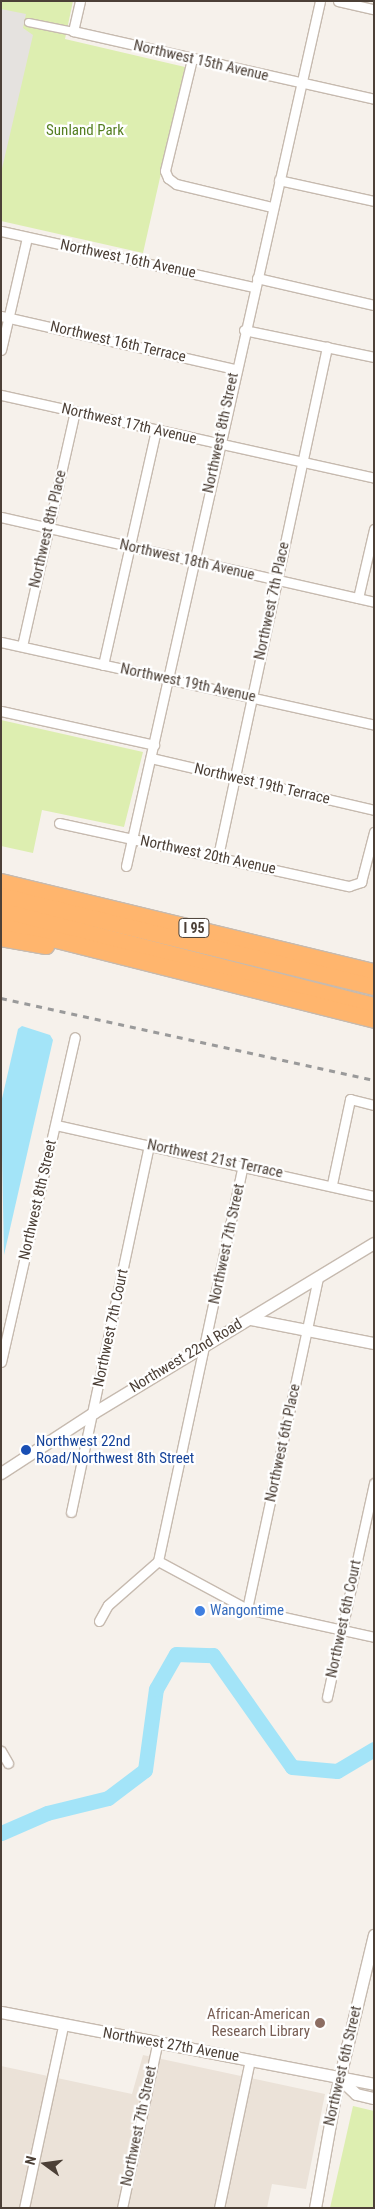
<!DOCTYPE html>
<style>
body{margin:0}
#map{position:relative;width:375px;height:2209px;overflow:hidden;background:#f6f1eb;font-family:"Roboto Condensed",sans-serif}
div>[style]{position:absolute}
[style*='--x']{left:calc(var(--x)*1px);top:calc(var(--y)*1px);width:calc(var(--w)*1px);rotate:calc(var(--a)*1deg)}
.residential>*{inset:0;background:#ebe2d8}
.green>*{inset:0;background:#ddeeb0}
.parking>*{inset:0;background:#e5e2df}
.water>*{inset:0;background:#a3e4f8}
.river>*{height:15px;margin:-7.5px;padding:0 7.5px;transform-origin:7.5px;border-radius:7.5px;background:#a3e4f8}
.roads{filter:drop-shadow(1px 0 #c6baaf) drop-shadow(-1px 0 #c6baaf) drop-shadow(0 1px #c6baaf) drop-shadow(0 -1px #c6baaf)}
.pedestrian>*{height:7px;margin:-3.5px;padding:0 3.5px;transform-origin:3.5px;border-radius:3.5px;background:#fff}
.minor>*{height:9px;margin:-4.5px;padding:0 4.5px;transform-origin:4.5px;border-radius:4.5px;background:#fff}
.tertiary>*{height:11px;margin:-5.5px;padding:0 5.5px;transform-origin:5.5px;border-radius:5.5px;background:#fff}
.motorway>*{height:16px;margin:-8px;padding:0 8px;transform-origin:8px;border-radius:8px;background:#ffb56d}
.rail>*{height:2.5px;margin-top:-1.25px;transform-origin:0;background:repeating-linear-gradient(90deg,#9a9a9a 0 6px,transparent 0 12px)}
.dots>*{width:14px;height:14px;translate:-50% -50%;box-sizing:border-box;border:2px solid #fff;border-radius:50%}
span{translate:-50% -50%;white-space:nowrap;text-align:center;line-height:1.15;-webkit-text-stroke:4.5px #fff;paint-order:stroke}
.shield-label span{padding:1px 4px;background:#fff;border:1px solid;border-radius:4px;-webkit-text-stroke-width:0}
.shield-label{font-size:14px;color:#4c4037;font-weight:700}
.street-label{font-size:15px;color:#4c4037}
.park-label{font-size:15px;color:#557f22}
.transit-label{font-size:15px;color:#164399}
.left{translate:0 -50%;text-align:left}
.shop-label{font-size:15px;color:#366cbe}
.education-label{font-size:15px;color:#785e54}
.right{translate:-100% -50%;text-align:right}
.frame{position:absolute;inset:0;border:2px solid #4c4037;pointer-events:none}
.north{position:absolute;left:20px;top:2139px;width:50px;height:50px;-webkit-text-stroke:4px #fff;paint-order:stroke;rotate:284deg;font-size:14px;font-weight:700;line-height:20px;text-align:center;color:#4c4037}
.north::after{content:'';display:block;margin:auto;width:18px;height:22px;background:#4c4037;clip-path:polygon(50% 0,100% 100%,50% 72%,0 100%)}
</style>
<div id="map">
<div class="residential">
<div style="clip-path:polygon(143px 2055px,325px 2094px,306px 2189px,272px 2184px,267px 2208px,1px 2208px,1px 2066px,132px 2094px)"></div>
</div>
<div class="green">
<div style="clip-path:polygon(1px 1px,73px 1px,65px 39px,185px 67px,143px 253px,1px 221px)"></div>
<div style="clip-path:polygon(1px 720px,143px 752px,124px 827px,42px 810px,33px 853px,1px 846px)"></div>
<div style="clip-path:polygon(353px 2106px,374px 2111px,374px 2208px,330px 2208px)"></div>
</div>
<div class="parking">
<div style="clip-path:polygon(1px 9px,26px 14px,23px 28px,33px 35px,1px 173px)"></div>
</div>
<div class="water">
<div style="clip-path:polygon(22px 1026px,50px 1035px,53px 1040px,4px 1255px,1px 1103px,18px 1029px)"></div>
</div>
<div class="river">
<div style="--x:1;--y:1833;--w:50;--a:-23.5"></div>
<div style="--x:47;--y:1813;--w:63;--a:-13.8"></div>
<div style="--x:108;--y:1798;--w:46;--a:-37.1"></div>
<div style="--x:145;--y:1770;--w:82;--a:-82.3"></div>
<div style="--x:156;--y:1689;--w:40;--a:-60.3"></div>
<div style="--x:176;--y:1654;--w:37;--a:2"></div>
<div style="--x:213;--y:1655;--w:137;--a:54.8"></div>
<div style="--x:292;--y:1767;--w:45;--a:5.1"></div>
<div style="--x:337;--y:1771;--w:43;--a:-30.7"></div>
</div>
<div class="roads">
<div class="pedestrian">
<div style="--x:28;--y:22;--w:46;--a:11.3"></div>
</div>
<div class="minor">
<div style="--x:80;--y:1;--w:31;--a:103"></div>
<div style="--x:73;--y:31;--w:309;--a:12.7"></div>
<div style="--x:338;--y:1;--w:37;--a:13"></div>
<div style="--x:192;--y:59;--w:115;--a:103.6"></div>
<div style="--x:165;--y:171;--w:8;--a:67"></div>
<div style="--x:168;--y:178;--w:10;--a:37"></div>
<div style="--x:176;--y:184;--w:99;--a:13.5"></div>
<div style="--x:279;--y:180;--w:97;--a:12.5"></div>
<div style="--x:1;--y:231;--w:259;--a:12.5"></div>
<div style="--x:257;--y:278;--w:120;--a:13"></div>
<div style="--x:1;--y:316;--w:240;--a:12.8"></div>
<div style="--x:244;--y:330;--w:133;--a:11.7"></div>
<div style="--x:1;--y:350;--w:116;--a:-77"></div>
<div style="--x:1;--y:395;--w:382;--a:12.5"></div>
<div style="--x:1;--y:517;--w:383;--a:12.8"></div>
<div style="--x:358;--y:598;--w:71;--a:-76.9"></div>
<div style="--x:1;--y:642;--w:382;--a:12.5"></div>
<div style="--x:22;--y:646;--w:241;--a:-77.3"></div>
<div style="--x:103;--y:665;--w:241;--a:-77.3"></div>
<div style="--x:1;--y:711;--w:157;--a:12.5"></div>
<div style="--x:151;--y:758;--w:229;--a:13.1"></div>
<div style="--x:59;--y:823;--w:297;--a:12.3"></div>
<div style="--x:349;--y:886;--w:13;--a:-18"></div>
<div style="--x:361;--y:882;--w:52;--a:-75.4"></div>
<div style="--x:218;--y:856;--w:521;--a:-77.91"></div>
<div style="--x:126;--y:866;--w:886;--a:-77.36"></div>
<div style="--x:56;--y:1125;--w:326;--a:12.6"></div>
<div style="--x:332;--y:1184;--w:87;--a:-78"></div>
<div style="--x:350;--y:1099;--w:25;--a:14"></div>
<div style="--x:1;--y:1362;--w:333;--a:-77.2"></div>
<div style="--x:71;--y:1512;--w:375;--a:-78"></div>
<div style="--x:158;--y:1561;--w:101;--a:28.3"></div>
<div style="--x:247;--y:1609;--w:130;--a:12.4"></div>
<div style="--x:247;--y:1609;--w:340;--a:-77.9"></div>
<div style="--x:99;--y:1621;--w:18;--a:-61"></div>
<div style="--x:108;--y:1605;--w:67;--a:-41.3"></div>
<div style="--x:158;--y:1561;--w:405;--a:-77.9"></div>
<div style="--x:327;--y:1697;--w:219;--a:-77.6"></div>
<div style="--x:1;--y:1751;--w:14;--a:60"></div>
<div style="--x:24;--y:2208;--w:186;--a:-77.9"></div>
<div style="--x:122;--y:2208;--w:167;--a:-77.9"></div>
<div style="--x:219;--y:2208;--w:152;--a:-78.2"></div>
</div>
<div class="tertiary">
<div style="--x:250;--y:1319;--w:126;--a:11"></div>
<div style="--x:1;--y:1473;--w:110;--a:-33.1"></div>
<div style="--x:93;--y:1413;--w:328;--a:-31.2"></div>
<div style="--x:1;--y:2012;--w:380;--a:10.9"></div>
<div style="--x:340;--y:2079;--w:22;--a:43"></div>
<div style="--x:356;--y:2094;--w:18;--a:13"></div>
<div style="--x:315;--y:2208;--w:109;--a:-79.9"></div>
<div style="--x:334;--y:2101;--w:171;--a:-76.5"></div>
</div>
<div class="motorway">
<div style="--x:1;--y:882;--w:384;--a:13.6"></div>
<div style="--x:1;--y:896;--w:384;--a:13.7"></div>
<div style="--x:1;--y:911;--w:385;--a:14.3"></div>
<div style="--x:1;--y:926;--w:385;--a:14.1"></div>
<div style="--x:1;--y:938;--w:46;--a:10.1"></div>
</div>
</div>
<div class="rail">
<div style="--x:1;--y:998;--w:382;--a:12.4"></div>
</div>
<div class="dots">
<div style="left:26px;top:1450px;background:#1a4fb4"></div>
<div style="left:200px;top:1611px;background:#3f7fe0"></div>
<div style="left:320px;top:2023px;background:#8d6e63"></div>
</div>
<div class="shield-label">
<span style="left:194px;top:928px">I 95</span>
</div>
<div class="street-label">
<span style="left:201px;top:61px;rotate:13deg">Northwest 15th Avenue</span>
<span style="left:128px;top:259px;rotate:12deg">Northwest 16th Avenue</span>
<span style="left:118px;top:342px;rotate:13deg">Northwest 16th Terrace</span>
<span style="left:129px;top:424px;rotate:13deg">Northwest 17th Avenue</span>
<span style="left:221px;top:433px;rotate:-78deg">Northwest 8th Street</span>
<span style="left:48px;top:529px;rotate:-77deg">Northwest 8th Place</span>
<span style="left:187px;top:560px;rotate:13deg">Northwest 18th Avenue</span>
<span style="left:272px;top:601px;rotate:-78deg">Northwest 7th Place</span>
<span style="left:188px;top:683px;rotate:12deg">Northwest 19th Avenue</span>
<span style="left:262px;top:784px;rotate:13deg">Northwest 19th Terrace</span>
<span style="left:208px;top:855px;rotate:12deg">Northwest 20th Avenue</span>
<span style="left:215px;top:1159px;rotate:12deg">Northwest 21st Terrace</span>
<span style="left:38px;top:1200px;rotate:-77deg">Northwest 8th Street</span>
<span style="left:227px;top:1244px;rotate:-78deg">Northwest 7th Street</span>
<span style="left:111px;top:1328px;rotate:-78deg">Northwest 7th Court</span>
<span style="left:186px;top:1356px;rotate:-31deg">Northwest 22nd Road</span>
<span style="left:283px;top:1443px;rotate:-78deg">Northwest 6th Place</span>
<span style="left:344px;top:1619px;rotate:-78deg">Northwest 6th Court</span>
<span style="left:171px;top:2045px;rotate:10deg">Northwest 27th Avenue</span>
<span style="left:343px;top:2066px;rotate:-77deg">Northwest 6th Street</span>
<span style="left:139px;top:2126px;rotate:-78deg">Northwest 7th Street</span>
</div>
<div class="park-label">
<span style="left:85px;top:131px">Sunland Park</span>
</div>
<div class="transit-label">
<span class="left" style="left:36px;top:1450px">Northwest 22nd<br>Road/Northwest 8th Street</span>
</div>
<div class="shop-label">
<span class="left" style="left:210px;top:1611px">Wangontime</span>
</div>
<div class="education-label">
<span class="right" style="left:310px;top:2023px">African-American<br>Research Library</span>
</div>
<div class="frame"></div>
<div class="north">N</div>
</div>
